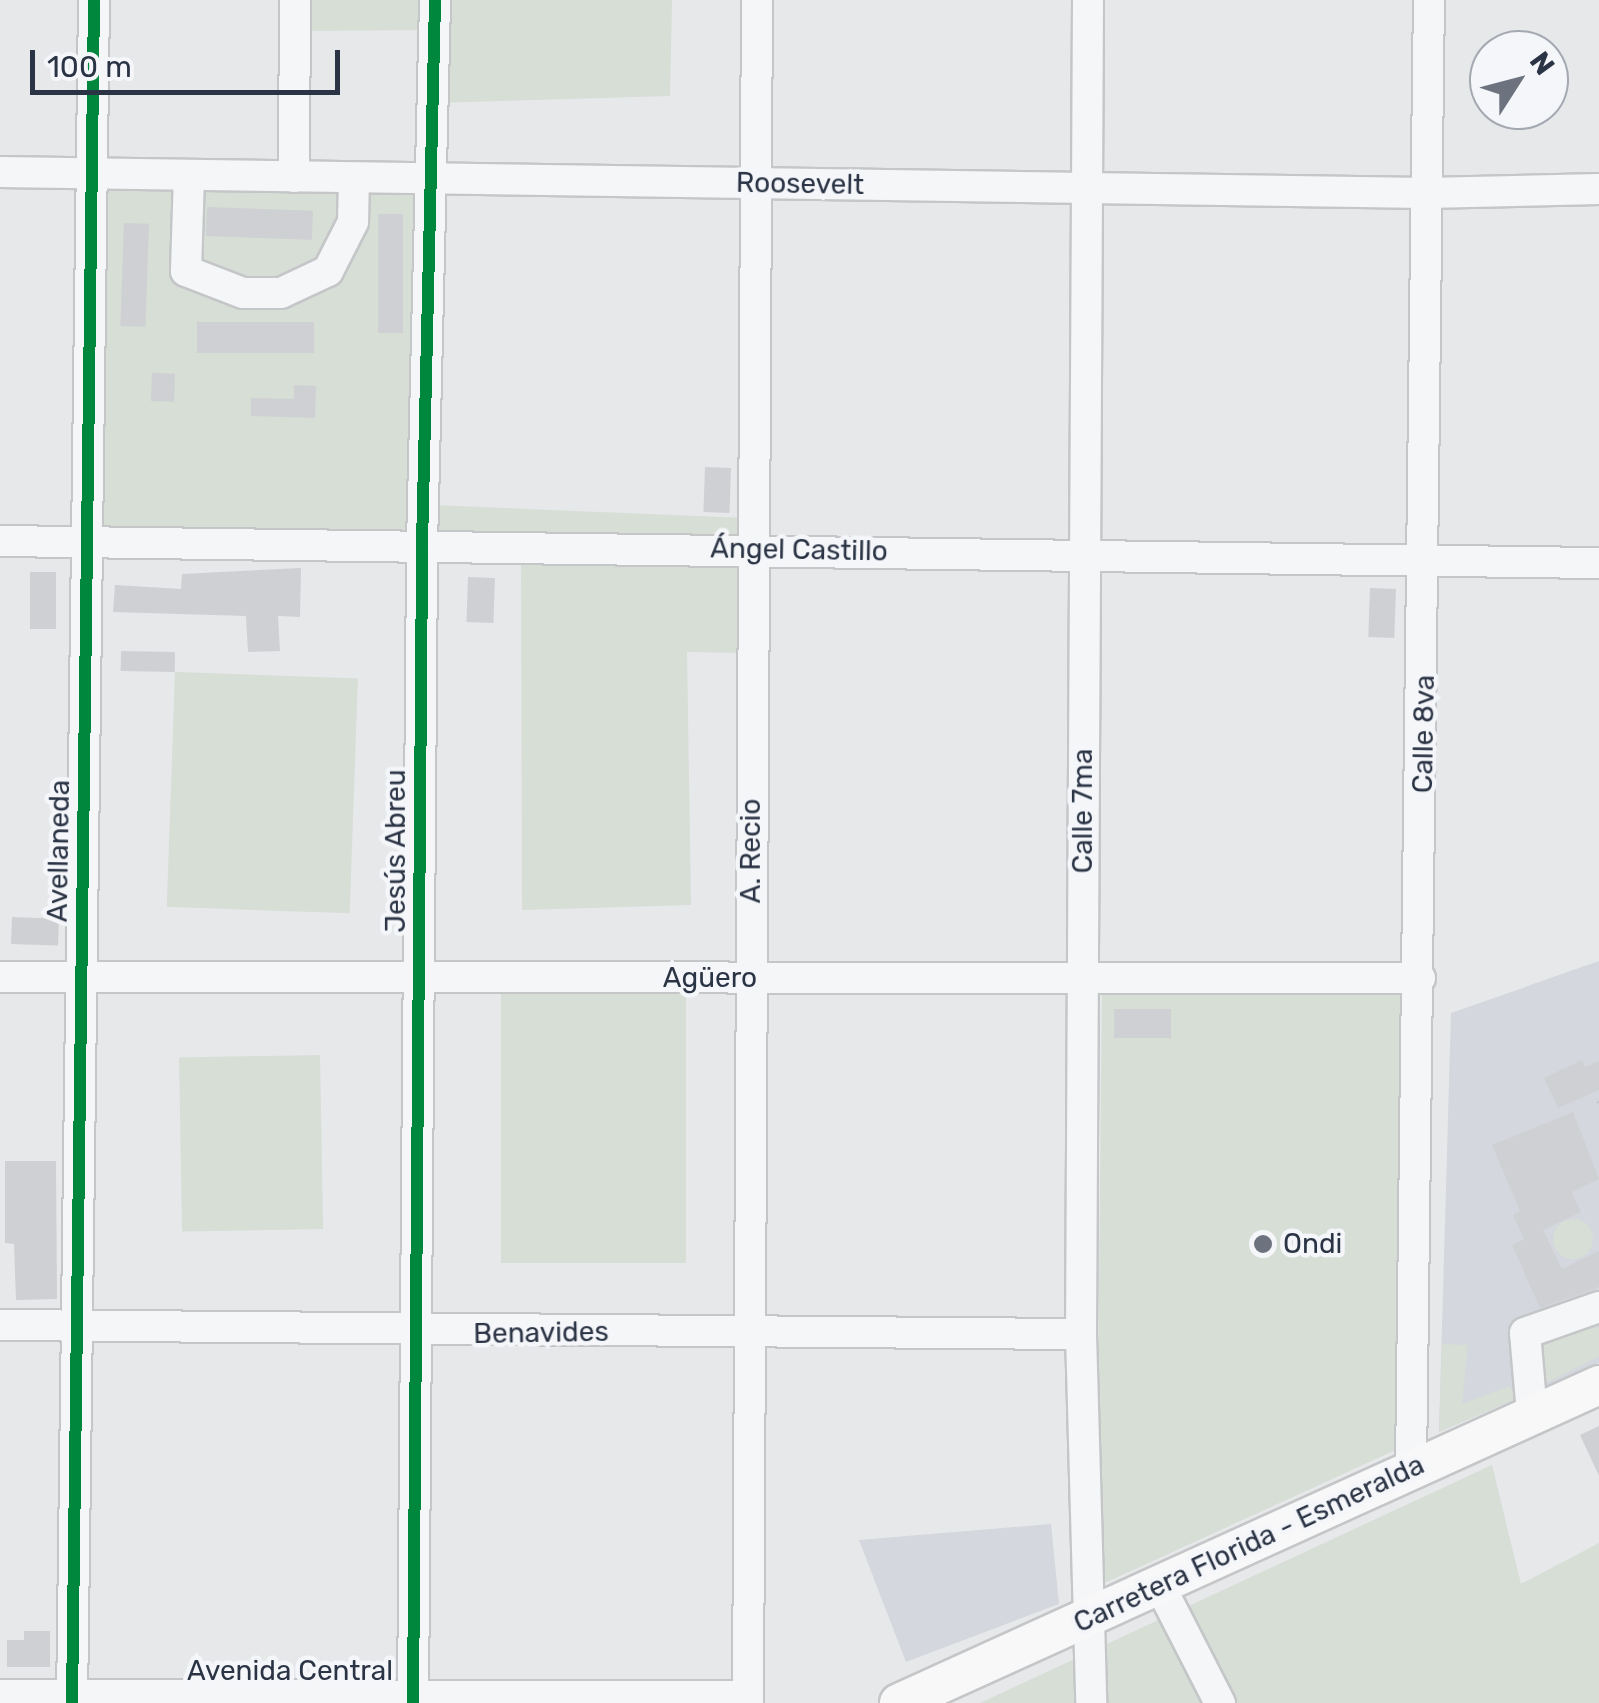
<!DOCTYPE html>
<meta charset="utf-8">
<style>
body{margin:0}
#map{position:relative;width:1599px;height:1703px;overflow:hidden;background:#e6e8ea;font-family:Rubik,sans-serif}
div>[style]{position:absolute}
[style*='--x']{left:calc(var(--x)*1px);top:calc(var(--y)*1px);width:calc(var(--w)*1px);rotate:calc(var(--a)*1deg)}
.built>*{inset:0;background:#d4d7dd}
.green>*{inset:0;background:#d6ded6;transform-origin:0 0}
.round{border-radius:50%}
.building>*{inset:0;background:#ced0d3;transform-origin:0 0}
.path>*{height:4px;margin-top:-2px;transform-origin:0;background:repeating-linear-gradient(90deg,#c5c6ca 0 8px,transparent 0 16px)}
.roads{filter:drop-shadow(2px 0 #c4c6c8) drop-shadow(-2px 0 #c4c6c8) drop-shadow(0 2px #c4c6c8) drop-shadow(0 -2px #c4c6c8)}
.minor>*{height:30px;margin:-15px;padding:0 15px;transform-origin:15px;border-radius:15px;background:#f5f6f7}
.major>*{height:38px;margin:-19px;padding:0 19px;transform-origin:19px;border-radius:19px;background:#f8f8f8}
.cycleway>*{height:12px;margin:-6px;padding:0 6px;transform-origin:6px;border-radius:6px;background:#00873e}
.dots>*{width:28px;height:28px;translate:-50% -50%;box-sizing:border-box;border:5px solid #f4f6f9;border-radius:50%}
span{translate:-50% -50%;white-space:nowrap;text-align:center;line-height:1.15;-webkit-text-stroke:9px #f4f6f9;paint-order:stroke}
.street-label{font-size:28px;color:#2b3445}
.poi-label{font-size:28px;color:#2b3445}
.left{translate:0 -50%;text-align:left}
.north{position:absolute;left:1469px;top:30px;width:100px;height:100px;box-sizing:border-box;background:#f4f6f9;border:2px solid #a4a8b1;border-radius:50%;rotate:54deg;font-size:28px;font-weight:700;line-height:40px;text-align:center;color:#2b3445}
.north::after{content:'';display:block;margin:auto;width:35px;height:45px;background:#6c737f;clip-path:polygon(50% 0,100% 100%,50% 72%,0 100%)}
.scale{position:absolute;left:30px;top:50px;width:310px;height:45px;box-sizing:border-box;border:5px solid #2b3445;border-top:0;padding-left:12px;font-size:30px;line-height:35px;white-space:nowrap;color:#2b3445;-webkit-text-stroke:8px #f4f6f9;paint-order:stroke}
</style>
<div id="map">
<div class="built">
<div style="clip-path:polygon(1599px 961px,1599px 1363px,1439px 1432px,1451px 1013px)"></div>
<div style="clip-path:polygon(1051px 1524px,1059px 1604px,906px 1662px,859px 1540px)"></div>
</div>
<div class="green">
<div style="clip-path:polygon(295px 0,672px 0,670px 96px,436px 103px,435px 30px,295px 31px)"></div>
<div style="clip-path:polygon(91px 173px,436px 179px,433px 505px,745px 518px,745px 653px,687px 652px,691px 905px,522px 910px,521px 547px,91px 543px)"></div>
<div style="left:175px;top:672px;width:183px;height:235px;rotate:2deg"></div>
<div style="left:501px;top:977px;width:185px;height:286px"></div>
<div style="clip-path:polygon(1102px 987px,1390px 990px,1405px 997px,1402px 1447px,1096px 1587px)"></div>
<div style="left:320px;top:1055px;width:174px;height:141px;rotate:89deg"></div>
<div class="round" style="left:1553px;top:1219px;width:40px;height:40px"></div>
<div style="clip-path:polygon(1580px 1322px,1599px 1328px,1599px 1356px,1544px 1384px,1541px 1349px,1554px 1331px)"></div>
<div style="clip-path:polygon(1442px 1344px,1468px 1345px,1462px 1404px,1509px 1386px,1517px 1398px,1439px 1432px)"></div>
<div style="clip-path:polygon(1492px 1465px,1521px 1584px,1599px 1543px,1599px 1703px,980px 1703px)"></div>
</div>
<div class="building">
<div style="left:207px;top:207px;width:106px;height:29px;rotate:2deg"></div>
<div style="left:403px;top:214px;width:119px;height:25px;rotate:90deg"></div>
<div style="left:124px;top:223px;width:25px;height:103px;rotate:2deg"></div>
<div style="left:314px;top:322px;width:31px;height:117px;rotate:90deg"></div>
<div style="left:152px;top:373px;width:23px;height:28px;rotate:2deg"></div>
<div style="clip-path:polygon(294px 385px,316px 386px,315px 418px,251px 416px,251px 398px,294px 399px)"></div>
<div style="left:705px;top:467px;width:26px;height:45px;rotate:2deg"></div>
<div style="clip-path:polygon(301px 568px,300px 617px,278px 616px,280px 651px,248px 652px,246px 616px,113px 612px,115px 585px,181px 589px,182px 574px)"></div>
<div style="left:30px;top:572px;width:26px;height:57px"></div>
<div style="left:468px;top:577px;width:27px;height:45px;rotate:2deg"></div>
<div style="left:1370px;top:588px;width:26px;height:49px;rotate:2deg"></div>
<div style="left:121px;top:651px;width:54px;height:20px;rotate:1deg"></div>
<div style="left:12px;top:917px;width:47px;height:27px;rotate:2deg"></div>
<div style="left:1114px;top:1009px;width:57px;height:29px"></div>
<div style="clip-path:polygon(1582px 1060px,1585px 1067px,1599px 1061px,1599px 1090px,1558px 1108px,1544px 1078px)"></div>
<div style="clip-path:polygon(1573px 1112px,1599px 1179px,1572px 1192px,1581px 1212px,1543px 1230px,1562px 1269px,1599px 1251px,1599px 1287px,1540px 1308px,1512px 1245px,1524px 1239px,1513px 1215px,1520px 1211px,1492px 1145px)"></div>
<div style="clip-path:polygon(5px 1161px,56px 1161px,57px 1299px,16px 1300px,14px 1244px,5px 1243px)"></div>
<div style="clip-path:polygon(1599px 1426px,1599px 1476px,1580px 1435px)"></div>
<div style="clip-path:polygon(24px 1631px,50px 1631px,50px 1667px,7px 1667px,7px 1640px,24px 1640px)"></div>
</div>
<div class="path">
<div style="--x:1598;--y:1101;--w:2;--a:63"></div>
</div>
<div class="roads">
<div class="minor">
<div style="--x:1088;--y:0;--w:1334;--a:90.3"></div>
<div style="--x:1081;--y:1334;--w:369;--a:88.4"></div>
<div style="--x:0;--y:172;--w:1426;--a:0.84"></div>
<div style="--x:1426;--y:193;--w:173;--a:-1.3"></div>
<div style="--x:189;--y:175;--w:96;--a:91.8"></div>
<div style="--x:186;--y:271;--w:61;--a:21.1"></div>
<div style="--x:243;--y:293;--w:38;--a:0"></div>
<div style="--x:281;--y:293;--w:52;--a:-25.1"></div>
<div style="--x:328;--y:271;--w:55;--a:-63"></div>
<div style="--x:353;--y:222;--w:44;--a:-88.7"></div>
<div style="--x:294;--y:177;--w:177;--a:-89.7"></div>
<div style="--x:0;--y:541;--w:1599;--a:0.79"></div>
<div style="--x:0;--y:977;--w:1420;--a:0.04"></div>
<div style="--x:0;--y:1325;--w:1081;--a:0.48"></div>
<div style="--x:1532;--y:1414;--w:81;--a:-94.9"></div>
<div style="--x:1525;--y:1333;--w:78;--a:-19.4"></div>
<div style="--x:1411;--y:1468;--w:1468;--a:-89.3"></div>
<div style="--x:1159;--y:1584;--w:134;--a:62.9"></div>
<div style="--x:0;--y:1695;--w:748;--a:0.08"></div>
<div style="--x:72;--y:1703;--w:1703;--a:-89.26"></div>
<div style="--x:413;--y:1703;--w:1158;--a:-89.55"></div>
<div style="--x:422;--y:545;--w:545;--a:-88.63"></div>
<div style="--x:748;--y:1703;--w:1703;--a:-89.7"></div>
</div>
<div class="major">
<div style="--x:899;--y:1703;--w:769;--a:-24.43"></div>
</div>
</div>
<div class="cycleway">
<div style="--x:72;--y:1703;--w:1703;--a:-89.26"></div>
<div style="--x:413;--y:1703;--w:1158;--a:-89.55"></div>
<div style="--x:422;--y:545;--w:545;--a:-88.63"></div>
</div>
<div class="dots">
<div style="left:1263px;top:1244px;background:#6c737f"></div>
</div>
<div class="street-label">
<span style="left:800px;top:184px;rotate:1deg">Roosevelt</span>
<span style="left:799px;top:550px;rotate:1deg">Ángel Castillo</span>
<span style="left:1424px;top:734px;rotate:-89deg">Calle 8va</span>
<span style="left:1083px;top:811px;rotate:-90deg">Calle 7ma</span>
<span style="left:59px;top:851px;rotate:-89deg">Avellaneda</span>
<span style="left:396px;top:851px;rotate:-90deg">Jesús Abreu</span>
<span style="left:751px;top:851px;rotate:-90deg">A. Recio</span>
<span style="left:710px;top:978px">Agüero</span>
<span style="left:541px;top:1333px;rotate:-1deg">Benavides</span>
<span style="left:1249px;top:1544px;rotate:-25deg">Carretera Florida - Esmeralda</span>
<span style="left:290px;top:1671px">Avenida Central</span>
</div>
<div class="poi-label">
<span class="left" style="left:1283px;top:1244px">Ondi</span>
</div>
<div class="north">N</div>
<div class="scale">100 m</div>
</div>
